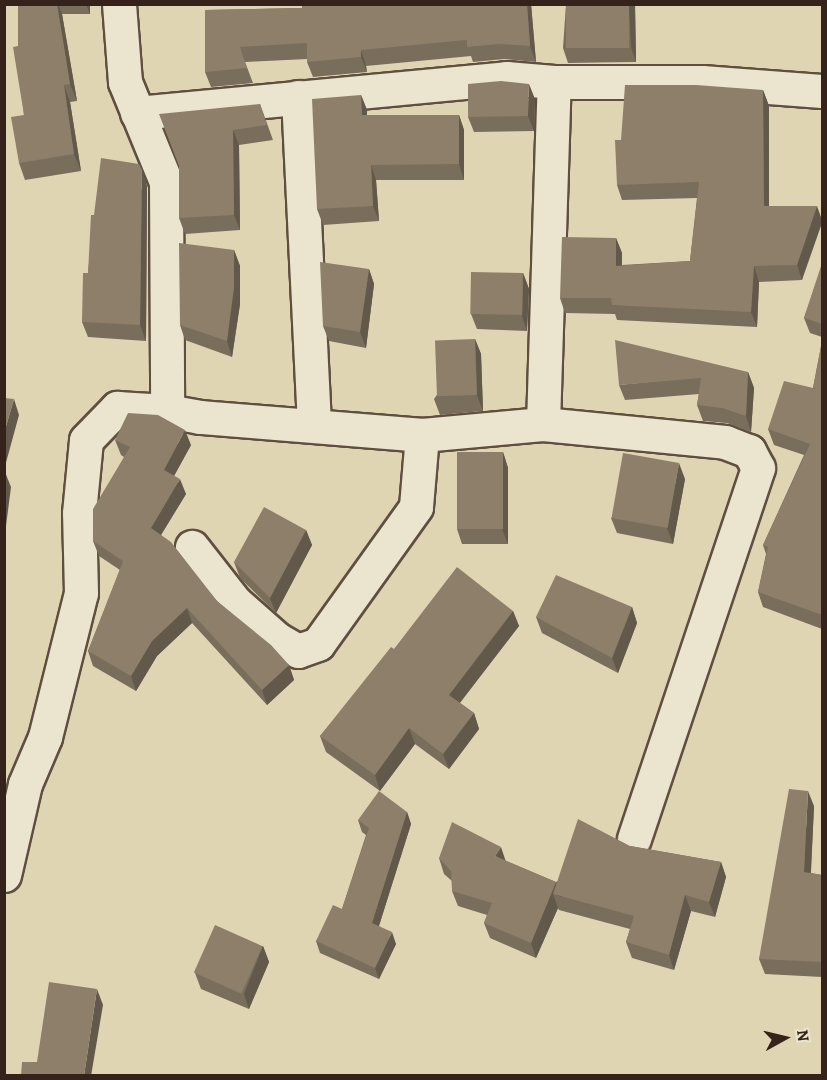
<!DOCTYPE html>
<style>
body{margin:0}
#map{position:relative;width:827px;height:1080px;overflow:hidden;background:#e0d5b3;font-family:Alegreya,serif}
div>[style]{position:absolute}
[style*='--x']{left:calc(var(--x)*1px);top:calc(var(--y)*1px);width:calc(var(--w)*1px);rotate:calc(var(--a)*1deg)}
.roads{filter:drop-shadow(2px 0 #5f4f41) drop-shadow(-2px 0 #5f4f41) drop-shadow(0 2px #5f4f41) drop-shadow(0 -2px #5f4f41)}
.minor>*{height:33px;margin:-16.5px;padding:0 16.5px;transform-origin:16.5px;border-radius:16.5px;background:#ebe4ce}
.wall>*{inset:0;background:#796d5b}
.shaded-wall>*{inset:0;background:#63594a}
.building>*{inset:0;background:#8d7f6a;transform-origin:0 0}
span{translate:-50% -50%;white-space:nowrap;text-align:center;line-height:1.15;-webkit-text-stroke:6px #ebe4ce;paint-order:stroke}
.frame{position:absolute;inset:0;border:6px solid #34221b;pointer-events:none}
.north{position:absolute;left:755px;top:1008px;width:60px;height:60px;-webkit-text-stroke:4px #ebe4ce;paint-order:stroke;rotate:82deg;font-size:16px;font-weight:700;line-height:24px;text-align:center;color:#34221b}
.north::after{content:'';display:block;margin:auto;width:21px;height:27px;background:#34221b;clip-path:polygon(50% 0,100% 100%,50% 72%,0 100%)}
</style>
<div id="map">
<div class="roads">
<div class="minor">
<div style="--x:119;--y:4;--w:78;--a:85.6"></div>
<div style="--x:125;--y:82;--w:108;--a:67.7"></div>
<div style="--x:166;--y:182;--w:229;--a:89.7"></div>
<div style="--x:167;--y:411;--w:34;--a:10"></div>
<div style="--x:200;--y:417;--w:223;--a:4.6"></div>
<div style="--x:422;--y:435;--w:72;--a:94.8"></div>
<div style="--x:416;--y:507;--w:168;--a:125.6"></div>
<div style="--x:318;--y:644;--w:21;--a:161"></div>
<div style="--x:298;--y:651;--w:24;--a:-150"></div>
<div style="--x:277;--y:639;--w:56;--a:-138.6"></div>
<div style="--x:235;--y:602;--w:70;--a:-128"></div>
<div style="--x:298;--y:97;--w:328;--a:87.2"></div>
<div style="--x:137;--y:113;--w:371;--a:-5.4"></div>
<div style="--x:506;--y:78;--w:48;--a:4.8"></div>
<div style="--x:554;--y:82;--w:148;--a:0"></div>
<div style="--x:702;--y:82;--w:120;--a:4.3"></div>
<div style="--x:543;--y:424;--w:342;--a:-88.2"></div>
<div style="--x:422;--y:435;--w:121;--a:-5.2"></div>
<div style="--x:543;--y:424;--w:183;--a:5.6"></div>
<div style="--x:725;--y:442;--w:26;--a:21"></div>
<div style="--x:749;--y:451;--w:19;--a:62"></div>
<div style="--x:758;--y:468;--w:391;--a:108.5"></div>
<div style="--x:4;--y:875;--w:93;--a:-77"></div>
<div style="--x:25;--y:784;--w:51;--a:-66.9"></div>
<div style="--x:45;--y:737;--w:148;--a:-76"></div>
<div style="--x:81;--y:593;--w:80;--a:-91.4"></div>
<div style="--x:79;--y:513;--w:73;--a:-84.5"></div>
<div style="--x:86;--y:440;--w:45;--a:-45.9"></div>
<div style="--x:117;--y:408;--w:50;--a:3.4"></div>
</div>
</div>
<div class="wall">
<div style="clip-path:polygon(18px 4px,90px 4px,90px 14px,62px 14px,77px 101px,70px 102px,81px 171px,25px 180px,19px 163px,24px 115px,18px 46px)"></div>
<div style="clip-path:polygon(381px 4px,531px 4px,536px 62px,504px 59px,473px 62px,471px 56px,366px 66px,367px 72px,313px 77px,307px 62px,307px 59px,245px 62px,253px 83px,211px 87px,205px 72px,205px 10px,302px 8px)"></div>
<div style="clip-path:polygon(566px 4px,635px 4px,636px 62px,568px 63px,563px 48px)"></div>
<div style="clip-path:polygon(763px 90px,769px 106px,769px 206px,817px 206px,802px 280px,759px 282px,757px 327px,617px 320px,615px 314px,565px 313px,560px 298px,616px 238px,622px 253px,622px 265px,690px 261px,697px 198px,622px 200px,617px 185px,621px 140px)"></div>
<div style="clip-path:polygon(361px 95px,367px 110px,367px 115px,459px 115px,464px 130px,464px 180px,376px 180px,379px 221px,323px 225px,317px 209px)"></div>
<div style="clip-path:polygon(535px 99px,534px 131px,474px 132px,468px 117px)"></div>
<div style="clip-path:polygon(260px 104px,273px 140px,239px 145px,240px 230px,185px 234px,179px 218px,179px 167px)"></div>
<div style="clip-path:polygon(147px 186px,146px 341px,88px 337px,82px 322px,88px 273px,94px 215px)"></div>
<div style="clip-path:polygon(234px 250px,240px 266px,240px 304px,232px 357px,185px 340px,180px 325px)"></div>
<div style="clip-path:polygon(822px 266px,822px 337px,810px 333px,804px 318px)"></div>
<div style="clip-path:polygon(369px 269px,374px 284px,366px 348px,329px 341px,323px 326px)"></div>
<div style="clip-path:polygon(523px 273px,529px 289px,527px 331px,477px 329px,471px 314px)"></div>
<div style="clip-path:polygon(475px 339px,481px 354px,483px 411px,440px 415px,434px 399px)"></div>
<div style="clip-path:polygon(822px 341px,822px 629px,763px 607px,758px 592px,766px 554px,763px 545px,804px 455px,774px 445px,768px 429px,813px 388px)"></div>
<div style="clip-path:polygon(748px 372px,754px 388px,751px 432px,727px 423px,703px 421px,697px 405px,699px 394px,625px 400px,619px 385px)"></div>
<div style="clip-path:polygon(115px 440px,191px 445px,174px 476px,186px 494px,161px 535px,217px 601px,289px 665px,294px 680px,267px 705px,192px 623px,157px 656px,136px 691px,93px 666px,88px 651px,120px 570px,99px 556px,93px 541px,124px 457px,121px 455px)"></div>
<div style="clip-path:polygon(503px 452px,508px 468px,508px 544px,462px 544px,457px 529px)"></div>
<div style="clip-path:polygon(685px 479px,673px 544px,617px 533px,611px 518px)"></div>
<div style="clip-path:polygon(306px 530px,312px 545px,276px 613px,240px 578px,234px 562px)"></div>
<div style="clip-path:polygon(632px 607px,637px 623px,618px 673px,542px 633px,536px 617px)"></div>
<div style="clip-path:polygon(513px 611px,519px 626px,460px 703px,474px 713px,479px 729px,449px 769px,415px 744px,380px 791px,326px 752px,320px 736px,394px 649px)"></div>
<div style="clip-path:polygon(814px 806px,811px 873px,822px 875px,822px 977px,765px 974px,759px 959px)"></div>
<div style="clip-path:polygon(407px 812px,411px 824px,379px 926px,396px 944px,379px 979px,320px 953px,316px 941px,342px 909px,366px 835px,362px 832px,358px 820px)"></div>
<div style="clip-path:polygon(630px 846px,721px 862px,726px 877px,715px 917px,691px 911px,674px 970px,632px 958px,626px 942px,630px 929px,559px 910px,558px 908px,536px 958px,490px 938px,484px 923px,487px 915px,458px 906px,452px 891px,452px 881px,444px 874px,439px 858px,506px 861px,556px 882px)"></div>
<div style="clip-path:polygon(263px 946px,269px 962px,249px 1009px,201px 989px,195px 973px)"></div>
</div>
<div class="shaded-wall">
<div style="clip-path:polygon(57px 4px,58px 4px,62px 14px,77px 101px,70px 84px)"></div>
<div style="clip-path:polygon(86px 4px,90px 4px,90px 14px)"></div>
<div style="clip-path:polygon(527px 4px,531px 4px,536px 62px,530px 46px)"></div>
<div style="clip-path:polygon(629px 4px,635px 4px,636px 62px,631px 47px)"></div>
<div style="clip-path:polygon(361px 50px,366px 66px,367px 72px,361px 57px)"></div>
<div style="clip-path:polygon(529px 84px,535px 99px,534px 131px,528px 116px)"></div>
<div style="clip-path:polygon(64px 85px,70px 102px,81px 171px,74px 154px)"></div>
<div style="clip-path:polygon(763px 90px,769px 106px,769px 222px,764px 206px)"></div>
<div style="clip-path:polygon(361px 95px,367px 110px,367px 130px,362px 115px)"></div>
<div style="clip-path:polygon(459px 115px,464px 130px,464px 180px,459px 164px)"></div>
<div style="clip-path:polygon(233px 130px,239px 145px,240px 230px,234px 215px)"></div>
<div style="clip-path:polygon(371px 165px,376px 180px,379px 221px,373px 206px)"></div>
<div style="clip-path:polygon(142px 170px,147px 186px,146px 341px,140px 325px)"></div>
<div style="clip-path:polygon(817px 206px,822px 220px,822px 223px,802px 280px,797px 265px)"></div>
<div style="clip-path:polygon(616px 238px,622px 253px,621px 281px,616px 266px)"></div>
<div style="clip-path:polygon(234px 250px,240px 266px,240px 304px,232px 357px,227px 341px)"></div>
<div style="clip-path:polygon(754px 266px,759px 282px,757px 327px,751px 312px)"></div>
<div style="clip-path:polygon(369px 269px,374px 284px,366px 348px,360px 332px)"></div>
<div style="clip-path:polygon(523px 273px,529px 289px,527px 331px,522px 316px)"></div>
<div style="clip-path:polygon(475px 339px,481px 354px,483px 411px,477px 395px)"></div>
<div style="clip-path:polygon(748px 372px,754px 388px,751px 432px,746px 416px)"></div>
<div style="clip-path:polygon(14px 399px,19px 415px,4px 470px,4px 433px)"></div>
<div style="clip-path:polygon(185px 430px,191px 445px,169px 485px,164px 470px)"></div>
<div style="clip-path:polygon(503px 452px,508px 468px,508px 544px,502px 529px)"></div>
<div style="clip-path:polygon(679px 463px,685px 479px,673px 544px,667px 528px)"></div>
<div style="clip-path:polygon(5px 472px,11px 487px,6px 526px,4px 523px)"></div>
<div style="clip-path:polygon(180px 479px,186px 494px,156px 543px,151px 528px)"></div>
<div style="clip-path:polygon(306px 530px,312px 545px,276px 613px,270px 598px)"></div>
<div style="clip-path:polygon(632px 607px,637px 623px,618px 673px,612px 658px)"></div>
<div style="clip-path:polygon(187px 608px,192px 623px,157px 656px,136px 691px,131px 676px,152px 641px)"></div>
<div style="clip-path:polygon(513px 611px,519px 626px,454px 710px,449px 695px)"></div>
<div style="clip-path:polygon(289px 665px,294px 680px,267px 705px,262px 690px)"></div>
<div style="clip-path:polygon(474px 713px,479px 729px,449px 769px,443px 754px)"></div>
<div style="clip-path:polygon(409px 728px,415px 744px,380px 791px,375px 775px)"></div>
<div style="clip-path:polygon(808px 791px,814px 806px,810px 887px,804px 872px)"></div>
<div style="clip-path:polygon(407px 812px,411px 824px,376px 935px,372px 923px)"></div>
<div style="clip-path:polygon(501px 847px,506px 862px,495px 856px)"></div>
<div style="clip-path:polygon(721px 862px,726px 877px,715px 917px,709px 902px)"></div>
<div style="clip-path:polygon(556px 882px,562px 897px,553px 894px,558px 908px,536px 958px,531px 943px)"></div>
<div style="clip-path:polygon(685px 895px,691px 911px,674px 970px,669px 955px)"></div>
<div style="clip-path:polygon(392px 932px,396px 944px,379px 979px,375px 968px)"></div>
<div style="clip-path:polygon(263px 946px,269px 962px,249px 1009px,244px 994px)"></div>
<div style="clip-path:polygon(97px 989px,103px 1005px,91px 1076px,84px 1076px)"></div>
</div>
<div class="building">
<div style="clip-path:polygon(18px 4px,57px 4px,70px 84px,64px 85px,74px 154px,19px 163px,11px 117px,24px 115px,13px 47px,18px 46px)"></div>
<div style="clip-path:polygon(302px 4px,364px 4px,364px 6px,381px 4px,527px 4px,530px 46px,499px 44px,467px 47px,467px 40px,361px 50px,361px 57px,307px 62px,307px 43px,240px 47px,247px 68px,205px 72px,205px 10px,302px 8px)"></div>
<div style="left:566px;top:4px;width:63px;height:44px"></div>
<div style="clip-path:polygon(501px 81px,529px 84px,528px 116px,468px 117px,468px 84px)"></div>
<div style="clip-path:polygon(625px 85px,696px 85px,763px 90px,764px 206px,817px 206px,797px 265px,754px 266px,751px 312px,612px 305px,611px 298px,560px 298px,562px 237px,616px 238px,616px 266px,690px 261px,699px 182px,617px 185px,615px 140px,621px 140px)"></div>
<div style="clip-path:polygon(361px 95px,362px 115px,459px 115px,459px 164px,371px 165px,373px 206px,317px 209px,312px 99px)"></div>
<div style="clip-path:polygon(260px 104px,267px 125px,233px 130px,234px 215px,179px 218px,179px 166px,159px 114px)"></div>
<div style="clip-path:polygon(101px 158px,139px 164px,142px 170px,140px 325px,82px 322px,83px 273px,88px 273px,91px 215px,94px 215px)"></div>
<div style="clip-path:polygon(179px 243px,234px 250px,234px 288px,227px 341px,180px 325px)"></div>
<div style="clip-path:polygon(320px 262px,369px 269px,360px 332px,323px 326px)"></div>
<div style="clip-path:polygon(821px 266px,822px 266px,822px 324px,804px 318px)"></div>
<div style="left:471px;top:272px;width:52px;height:42px;rotate:1deg"></div>
<div style="left:475px;top:339px;width:56px;height:40px;rotate:88deg"></div>
<div style="clip-path:polygon(615px 340px,748px 372px,746px 416px,722px 408px,697px 405px,701px 378px,619px 385px)"></div>
<div style="clip-path:polygon(822px 341px,822px 615px,758px 592px,768px 547px,763px 545px,810px 444px,768px 429px,784px 381px,813px 388px)"></div>
<div style="clip-path:polygon(4px 398px,14px 399px,4px 433px)"></div>
<div style="clip-path:polygon(128px 413px,158px 415px,185px 430px,164px 470px,180px 479px,151px 528px,171px 542px,217px 601px,271px 645px,289px 665px,262px 690px,187px 608px,152px 641px,131px 676px,88px 651px,123px 561px,93px 541px,93px 509px,130px 447px,115px 440px)"></div>
<div style="left:457px;top:452px;width:46px;height:77px"></div>
<div style="left:623px;top:453px;width:57px;height:66px;rotate:10deg"></div>
<div style="clip-path:polygon(264px 507px,306px 530px,270px 598px,234px 562px)"></div>
<div style="clip-path:polygon(457px 567px,513px 611px,449px 695px,474px 713px,443px 754px,409px 728px,375px 775px,320px 736px,391px 647px,394px 649px)"></div>
<div style="clip-path:polygon(556px 575px,632px 607px,612px 658px,536px 617px)"></div>
<div style="clip-path:polygon(789px 789px,808px 791px,804px 872px,822px 875px,822px 962px,759px 959px)"></div>
<div style="clip-path:polygon(379px 791px,407px 812px,372px 923px,392px 932px,375px 968px,316px 941px,333px 905px,342px 909px,369px 828px,358px 820px)"></div>
<div style="clip-path:polygon(578px 819px,630px 846px,721px 862px,709px 902px,685px 895px,669px 955px,626px 942px,634px 916px,553px 894px)"></div>
<div style="clip-path:polygon(452px 822px,501px 847px,495px 856px,556px 882px,531px 943px,484px 923px,492px 903px,452px 891px,451px 871px,439px 858px)"></div>
<div style="left:215px;top:925px;width:52px;height:52px;rotate:24deg"></div>
<div style="clip-path:polygon(49px 982px,97px 989px,84px 1076px,21px 1076px,22px 1062px,37px 1062px)"></div>
</div>
<div class="frame"></div>
<div class="north">N</div>
</div>
